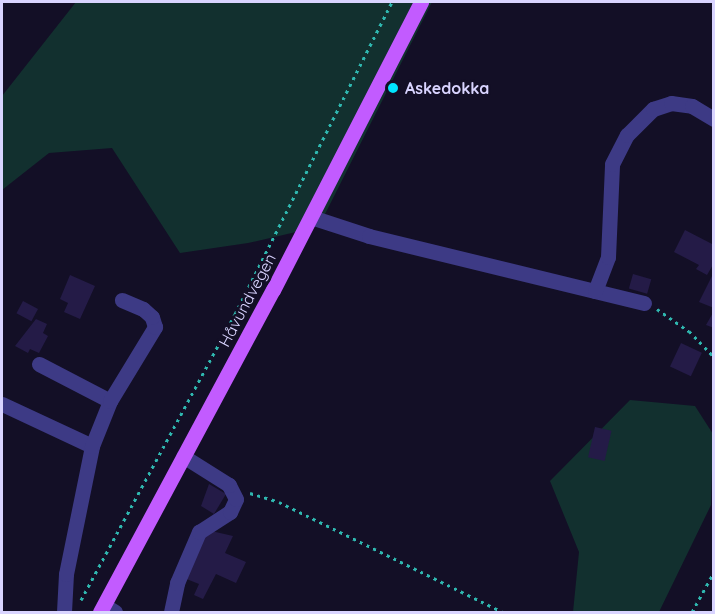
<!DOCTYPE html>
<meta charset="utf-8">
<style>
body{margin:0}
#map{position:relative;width:715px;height:614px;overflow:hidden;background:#130f26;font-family:Quicksand,sans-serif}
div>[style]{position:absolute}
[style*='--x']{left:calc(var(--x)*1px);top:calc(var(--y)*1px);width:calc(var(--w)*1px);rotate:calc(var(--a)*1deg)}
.green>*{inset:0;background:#12302f}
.building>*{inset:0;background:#241b47;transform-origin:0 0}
.path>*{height:3px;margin-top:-1.5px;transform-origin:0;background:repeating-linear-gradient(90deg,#2fb8b0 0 3px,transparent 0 7.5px)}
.minor>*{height:15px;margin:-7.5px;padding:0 7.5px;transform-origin:7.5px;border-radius:7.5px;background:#3d3a85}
.major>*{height:15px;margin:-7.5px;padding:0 7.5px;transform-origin:7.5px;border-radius:7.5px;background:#c25bff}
.dots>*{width:16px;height:16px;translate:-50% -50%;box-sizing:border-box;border:3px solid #130f26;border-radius:50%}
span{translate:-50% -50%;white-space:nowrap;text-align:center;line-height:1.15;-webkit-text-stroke:5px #130f26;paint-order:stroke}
.poi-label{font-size:16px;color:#d9d4ff;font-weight:700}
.left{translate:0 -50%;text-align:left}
.street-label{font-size:16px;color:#d9d4ff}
.frame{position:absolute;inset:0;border:3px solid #d9d4ff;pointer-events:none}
</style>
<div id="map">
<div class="green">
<div style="clip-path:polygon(76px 2px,432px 2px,322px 220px,296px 232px,248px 243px,180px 253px,112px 148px,49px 153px,2px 190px,2px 96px)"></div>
<div style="clip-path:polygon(630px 400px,695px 406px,713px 434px,711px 505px,659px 612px,573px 612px,579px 552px,550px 481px)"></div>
</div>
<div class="building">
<div style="clip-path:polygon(685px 230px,714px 245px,714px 263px,707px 275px,696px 269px,699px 265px,674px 252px)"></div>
<div style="clip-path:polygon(714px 272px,714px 308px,699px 302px)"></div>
<div style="left:633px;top:274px;width:19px;height:15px;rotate:16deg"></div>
<div style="clip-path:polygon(70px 275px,95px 286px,80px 319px,64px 312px,68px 303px,60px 299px)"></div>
<div style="left:23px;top:301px;width:17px;height:14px;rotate:28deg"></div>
<div style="clip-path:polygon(714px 311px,714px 328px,706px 325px)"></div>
<div style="clip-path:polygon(36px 319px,47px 324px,43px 333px,48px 336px,39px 353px,30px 349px,28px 353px,15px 346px)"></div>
<div style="left:681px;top:343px;width:23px;height:26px;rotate:25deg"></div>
<div style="left:595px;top:427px;width:17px;height:31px;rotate:13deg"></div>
<div style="clip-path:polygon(209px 484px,226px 494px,214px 514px,201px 506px)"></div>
<div style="clip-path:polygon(207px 530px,233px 536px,225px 553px,246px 562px,236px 583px,216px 574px,203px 599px,194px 595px,199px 584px,184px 578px)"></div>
</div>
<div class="path">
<div style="--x:657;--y:309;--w:39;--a:35"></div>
<div style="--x:689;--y:331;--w:36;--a:46"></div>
<div style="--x:250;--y:493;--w:30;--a:17"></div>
<div style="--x:279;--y:502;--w:250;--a:26.2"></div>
<div style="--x:81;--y:600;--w:325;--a:-61.7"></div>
<div style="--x:235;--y:314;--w:349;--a:-63.3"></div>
<div style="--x:692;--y:612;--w:46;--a:-61.2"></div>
</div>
<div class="minor">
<div style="--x:311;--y:217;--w:61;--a:18.1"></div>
<div style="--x:369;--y:236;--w:283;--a:13.7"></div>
<div style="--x:595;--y:291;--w:36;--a:-69"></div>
<div style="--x:608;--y:257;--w:93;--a:-87.5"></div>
<div style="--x:612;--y:164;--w:33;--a:-63"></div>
<div style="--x:627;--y:135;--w:37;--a:-45"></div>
<div style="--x:653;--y:109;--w:19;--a:-18"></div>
<div style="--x:671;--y:103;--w:21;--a:8"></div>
<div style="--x:692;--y:106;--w:26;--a:31"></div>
<div style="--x:39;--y:364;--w:80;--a:27.5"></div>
<div style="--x:2;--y:404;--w:99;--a:25"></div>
<div style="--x:104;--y:605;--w:13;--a:32"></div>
<div style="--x:64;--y:612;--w:38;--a:-87"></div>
<div style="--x:66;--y:574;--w:131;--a:-78.5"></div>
<div style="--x:92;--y:446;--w:48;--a:-68.2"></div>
<div style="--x:110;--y:401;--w:87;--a:-58.7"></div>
<div style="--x:155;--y:327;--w:10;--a:-107"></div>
<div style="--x:152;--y:317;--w:12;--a:-138"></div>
<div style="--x:143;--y:309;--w:23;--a:-157"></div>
<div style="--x:171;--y:612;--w:30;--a:-78"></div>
<div style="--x:177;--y:583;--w:56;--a:-66.7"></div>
<div style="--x:199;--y:532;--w:37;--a:-33"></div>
<div style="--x:230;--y:512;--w:14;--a:-65"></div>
<div style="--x:236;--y:499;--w:16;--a:-117"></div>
<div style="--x:229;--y:485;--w:54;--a:-147.8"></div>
</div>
<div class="major">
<div style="--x:100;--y:612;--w:366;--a:-61.8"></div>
<div style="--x:273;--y:290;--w:324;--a:-62.8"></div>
</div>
<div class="dots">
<div style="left:393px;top:88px;background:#00e5ff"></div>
</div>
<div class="poi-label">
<span class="left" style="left:405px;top:88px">Askedokka</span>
</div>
<div class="street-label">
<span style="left:247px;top:300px;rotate:-62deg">Håvundvegen</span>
</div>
<div class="frame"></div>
</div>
